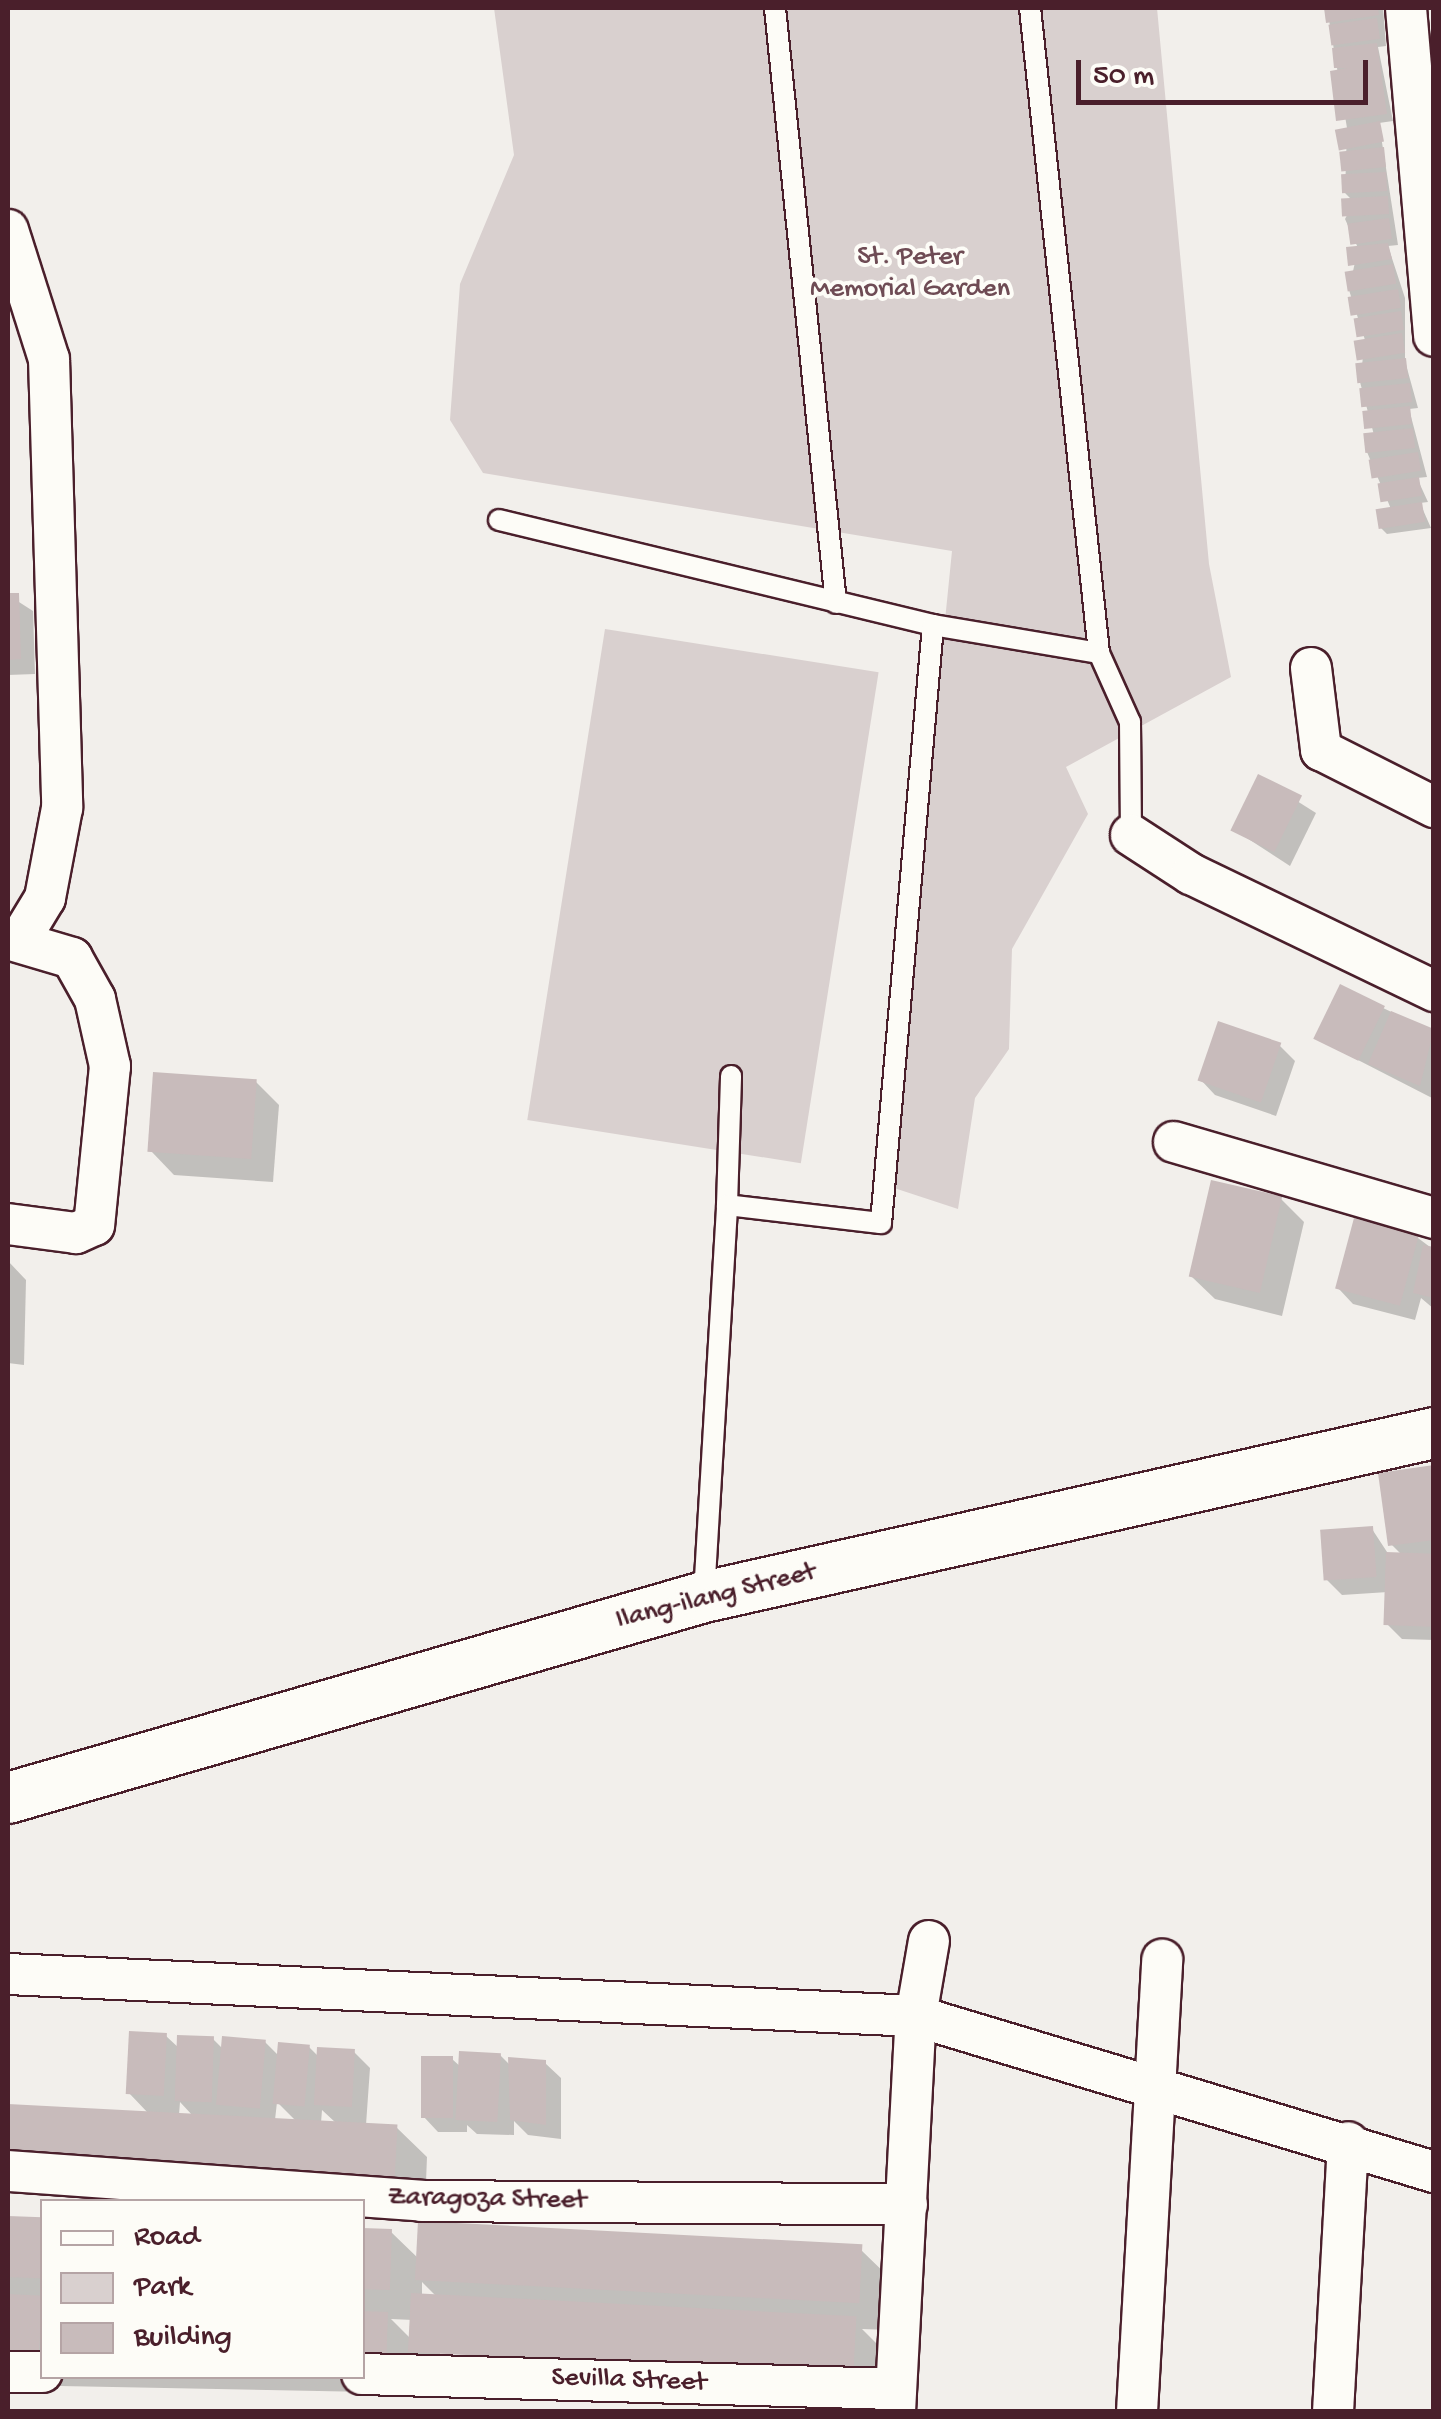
<!DOCTYPE html>
<style>
body{margin:0}
#map{position:relative;width:1441px;height:2419px;overflow:hidden;background:#f2efeb;font-family:"Gochi Hand",sans-serif}
div>[style]{position:absolute}
[style*='--x']{left:calc(var(--x)*1px);top:calc(var(--y)*1px);width:calc(var(--w)*1px);rotate:calc(var(--a)*1deg)}
.green>*{inset:0;background:#d9d0cf;transform-origin:0 0}
.shadow>*{inset:0;background:#0003}
.building>*{inset:0;background:#c8bbbb;transform-origin:0 0}
.roads{filter:drop-shadow(2px 0 #4a1f2b) drop-shadow(-2px 0 #4a1f2b) drop-shadow(0 2px #4a1f2b) drop-shadow(0 -2px #4a1f2b)}
.service>*{height:20px;margin:-10px;padding:0 10px;transform-origin:10px;border-radius:10px;background:#fdfcf7}
.minor>*{height:40px;margin:-20px;padding:0 20px;transform-origin:20px;border-radius:20px;background:#fdfcf7}
.tertiary>*{height:50px;margin:-25px;padding:0 25px;transform-origin:25px;border-radius:25px;background:#fdfcf7}
span{translate:-50% -50%;white-space:nowrap;text-align:center;line-height:1.15;-webkit-text-stroke:8px #fdfcf7;paint-order:stroke}
.park-label{font-size:28px;color:#6e4b54}
.street-label{font-size:28px;color:#4a1f2b}
.frame{position:absolute;inset:0;border:10px solid #4a1f2b;pointer-events:none}
.legend{position:absolute;left:40px;top:2199px;width:325px;height:180px;box-sizing:border-box;background:#fdfcf7;border:2px solid #b5a4a5;margin:0;padding:12px 18px;list-style:none;font-size:30px;color:#4a1f2b}
.legend li{display:flex;align-items:center;gap:20px;height:50px}
.legend b{width:50px;border:2px solid #b5a4a5}
.scale{position:absolute;left:1076px;top:60px;width:292px;height:45px;box-sizing:border-box;border:5px solid #4a1f2b;border-top:0;padding-left:12px;font-size:30px;line-height:35px;white-space:nowrap;color:#4a1f2b;-webkit-text-stroke:8px #fdfcf7;paint-order:stroke}
</style>
<div id="map">
<div class="green">
<div style="clip-path:polygon(494px 8px,1157px 8px,1209px 564px,1231px 677px,1066px 767px,1088px 814px,1012px 949px,1009px 1049px,975px 1098px,958px 1209px,888px 1186px,952px 551px,483px 473px,450px 420px,460px 284px,514px 155px)"></div>
<div style="left:605px;top:629px;width:277px;height:497px;rotate:9deg"></div>
</div>
<div class="shadow">
<div style="clip-path:polygon(1327px 8px,1383px 8px,1386px 46px,1378px 47px,1393px 121px,1379px 123px,1398px 245px,1388px 246px,1405px 298px,1405px 361px,1418px 408px,1409px 409px,1427px 477px,1417px 478px,1428px 502px,1420px 503px,1431px 528px,1387px 534px,1380px 527px,1391px 509px,1367px 452px,1374px 435px,1360px 382px,1365px 340px,1349px 290px,1358px 248px,1345px 219px,1354px 202px,1345px 193px,1347px 128px)"></div>
<div style="clip-path:polygon(8px 595px,33px 611px,35px 674px,8px 675px)"></div>
<div style="clip-path:polygon(1259px 777px,1316px 813px,1290px 866px,1233px 829px)"></div>
<div style="clip-path:polygon(1383px 1008px,1434px 1032px,1434px 1099px,1317px 1039px)"></div>
<div style="clip-path:polygon(1279px 1045px,1295px 1061px,1276px 1116px,1215px 1095px,1200px 1079px)"></div>
<div style="clip-path:polygon(256px 1082px,279px 1105px,273px 1182px,174px 1175px,151px 1151px)"></div>
<div style="clip-path:polygon(1281px 1199px,1304px 1222px,1282px 1316px,1215px 1299px,1191px 1276px)"></div>
<div style="clip-path:polygon(1418px 1238px,1434px 1250px,1434px 1309px,1421px 1298px,1415px 1320px,1353px 1304px,1338px 1288px)"></div>
<div style="clip-path:polygon(8px 1261px,26px 1280px,24px 1365px,8px 1363px)"></div>
<div style="clip-path:polygon(1434px 1468px,1434px 1640px,1402px 1639px,1387px 1624px,1388px 1592px,1342px 1595px,1326px 1579px,1372px 1529px,1389px 1555px,1402px 1555px,1391px 1544px)"></div>
<div style="clip-path:polygon(evenodd,166px 2036px,180px 2049px,213px 2039px,224px 2050px,265px 2042px,280px 2057px,309px 2047px,319px 2057px,354px 2052px,370px 2068px,366px 2125px,396px 2127px,427px 2157px,425px 2208px,8px 2188px,8px 2106px,149px 2114px,129px 2093px,166px 2036px,180px 2102px,193px 2116px,179px 2115px,180px 2102px,166px 2036px,277px 2102px,296px 2121px,275px 2120px,277px 2102px,166px 2036px,322px 2110px,336px 2123px,321px 2123px,322px 2110px)"></div>
<div style="clip-path:polygon(500px 2055px,511px 2066px,545px 2063px,561px 2078px,561px 2139px,528px 2135px,514px 2121px,514px 2135px,477px 2134px,467px 2125px,467px 2132px,438px 2132px,423px 2116px,452px 2059px,462px 2068px)"></div>
<div style="clip-path:polygon(evenodd,8px 2218px,42px 2219px,42px 2376px,362px 2376px,362px 2231px,391px 2232px,420px 2260px,861px 2250px,892px 2280px,890px 2330px,862px 2329px,885px 2352px,883px 2402px,8px 2385px,8px 2218px,422px 2282px,437px 2297px,422px 2296px,422px 2282px,8px 2218px,391px 2319px,413px 2320px,413px 2341px,391px 2319px,8px 2218px,440px 2351px,865px 2376px,440px 2356px,440px 2351px)"></div>
</div>
<div class="building">
<div style="clip-path:polygon(1324px 8px,1378px 8px,1379px 15px,1326px 23px)"></div>
<div style="left:1377px;top:18px;width:21px;height:49px;rotate:82deg"></div>
<div style="clip-path:polygon(1377px 43px,1387px 114px,1336px 121px,1330px 71px,1347px 68px,1334px 68px,1332px 48px)"></div>
<div style="left:1380px;top:121px;width:21px;height:46px;rotate:79deg"></div>
<div style="left:1384px;top:147px;width:20px;height:45px;rotate:84deg"></div>
<div style="left:1386px;top:172px;width:19px;height:45px;rotate:87deg"></div>
<div style="left:1388px;top:196px;width:18px;height:47px;rotate:87deg"></div>
<div style="left:1389px;top:218px;width:21px;height:42px;rotate:82deg"></div>
<div style="clip-path:polygon(1388px 243px,1392px 259px,1348px 266px,1346px 247px)"></div>
<div style="left:1393px;top:264px;width:20px;height:49px;rotate:81deg"></div>
<div style="left:1398px;top:289px;width:19px;height:51px;rotate:81deg"></div>
<div style="left:1401px;top:311px;width:19px;height:48px;rotate:81deg"></div>
<div style="left:1402px;top:333px;width:20px;height:49px;rotate:81deg"></div>
<div style="left:1406px;top:358px;width:20px;height:51px;rotate:84deg"></div>
<div style="left:1410px;top:383px;width:19px;height:51px;rotate:84deg"></div>
<div style="left:1410px;top:406px;width:18px;height:48px;rotate:84deg"></div>
<div style="left:1413px;top:428px;width:20px;height:50px;rotate:84deg"></div>
<div style="left:1418px;top:452px;width:19px;height:50px;rotate:81deg"></div>
<div style="left:1419px;top:477px;width:19px;height:42px;rotate:81deg"></div>
<div style="left:1422px;top:502px;width:20px;height:47px;rotate:81deg"></div>
<div style="clip-path:polygon(8px 593px,19px 593px,21px 659px,8px 660px)"></div>
<div style="left:1258px;top:774px;width:49px;height:63px;rotate:26deg"></div>
<div style="left:1340px;top:984px;width:50px;height:61px;rotate:26deg"></div>
<div style="clip-path:polygon(1391px 1011px,1434px 1029px,1420px 1086px,1368px 1064px)"></div>
<div style="left:1218px;top:1021px;width:67px;height:63px;rotate:19deg"></div>
<div style="left:153px;top:1072px;width:104px;height:80px;rotate:4deg"></div>
<div style="left:1211px;top:1180px;width:73px;height:99px;rotate:13deg"></div>
<div style="left:1354px;top:1218px;width:67px;height:73px;rotate:15deg"></div>
<div style="clip-path:polygon(1423px 1245px,1434px 1247px,1434px 1298px,1413px 1293px)"></div>
<div style="clip-path:polygon(1434px 1465px,1434px 1540px,1388px 1546px,1378px 1473px)"></div>
<div style="left:1373px;top:1526px;width:51px;height:53px;rotate:86deg"></div>
<div style="left:1386px;top:1552px;width:48px;height:73px;rotate:2deg"></div>
<div style="left:129px;top:2031px;width:38px;height:63px;rotate:3deg"></div>
<div style="left:177px;top:2035px;width:37px;height:66px;rotate:2deg"></div>
<div style="left:222px;top:2036px;width:44px;height:69px;rotate:5deg"></div>
<div style="left:278px;top:2042px;width:32px;height:62px;rotate:5deg"></div>
<div style="left:317px;top:2047px;width:38px;height:58px;rotate:3deg"></div>
<div style="left:459px;top:2051px;width:42px;height:69px;rotate:3deg"></div>
<div style="left:421px;top:2056px;width:32px;height:62px"></div>
<div style="clip-path:polygon(508px 2057px,546px 2060px,546px 2125px,510px 2120px)"></div>
<div style="left:8px;top:2104px;width:390px;height:56px;rotate:3deg"></div>
<div style="left:8px;top:2216px;width:34px;height:61px;rotate:2deg"></div>
<div style="left:418px;top:2221px;width:445px;height:59px;rotate:3deg"></div>
<div style="left:362px;top:2228px;width:30px;height:61px;rotate:2deg"></div>
<div style="left:411px;top:2293px;width:446px;height:59px;rotate:3deg"></div>
<div style="left:8px;top:2294px;width:34px;height:63px;rotate:3deg"></div>
<div style="left:362px;top:2311px;width:26px;height:54px;rotate:2deg"></div>
</div>
<div class="roads">
<div class="service">
<div style="--x:775;--y:8;--w:598;--a:84.15"></div>
<div style="--x:1030;--y:8;--w:649;--a:83.89"></div>
<div style="--x:1099;--y:653;--w:76;--a:65.8"></div>
<div style="--x:1130;--y:722;--w:113;--a:89.5"></div>
<div style="--x:499;--y:520;--w:447;--a:13.6"></div>
<div style="--x:933;--y:625;--w:168;--a:9.6"></div>
<div style="--x:727;--y:1205;--w:129;--a:-88.2"></div>
<div style="--x:704;--y:1595;--w:391;--a:-86.6"></div>
<div style="--x:727;--y:1205;--w:155;--a:6.7"></div>
<div style="--x:881;--y:1223;--w:600;--a:-85.03"></div>
</div>
<div class="minor">
<div style="--x:1406;--y:8;--w:329;--a:85.1"></div>
<div style="--x:8;--y:230;--w:135;--a:72.4"></div>
<div style="--x:49;--y:359;--w:449;--a:88.3"></div>
<div style="--x:62;--y:808;--w:92;--a:100.7"></div>
<div style="--x:45;--y:898;--w:44;--a:121.2"></div>
<div style="--x:1311;--y:668;--w:83;--a:83"></div>
<div style="--x:1321;--y:750;--w:127;--a:26.8"></div>
<div style="--x:1131;--y:835;--w:72;--a:33"></div>
<div style="--x:1191;--y:874;--w:270;--a:25.7"></div>
<div style="--x:8;--y:939;--w:67;--a:16.5"></div>
<div style="--x:72;--y:958;--w:47;--a:60.7"></div>
<div style="--x:95;--y:999;--w:69;--a:77.4"></div>
<div style="--x:110;--y:1066;--w:160;--a:95.7"></div>
<div style="--x:94;--y:1225;--w:20;--a:156"></div>
<div style="--x:76;--y:1233;--w:69;--a:-172.5"></div>
<div style="--x:1174;--y:1142;--w:271;--a:16.3"></div>
<div style="--x:8;--y:1974;--w:909;--a:2.65"></div>
<div style="--x:916;--y:2016;--w:541;--a:16.76"></div>
<div style="--x:8;--y:2171;--w:415;--a:4.1"></div>
<div style="--x:422;--y:2201;--w:485;--a:0.4"></div>
<div style="--x:8;--y:2372;--w:34;--a:0"></div>
<div style="--x:362;--y:2374;--w:534;--a:1.61"></div>
<div style="--x:895;--y:2412;--w:397;--a:-87"></div>
<div style="--x:916;--y:2016;--w:76;--a:-80.2"></div>
<div style="--x:1137;--y:2412;--w:453;--a:-86.8"></div>
<div style="--x:1333;--y:2412;--w:270;--a:-86.8"></div>
</div>
<div class="tertiary">
<div style="--x:8;--y:1798;--w:724;--a:-16.11"></div>
<div style="--x:704;--y:1597;--w:748;--a:-12.66"></div>
</div>
</div>
<div class="park-label">
<span style="left:910px;top:274px">St. Peter<br>Memorial Garden</span>
</div>
<div class="street-label">
<span style="left:716px;top:1597px;rotate:-14deg">Ilang-ilang Street</span>
<span style="left:487px;top:2200px;rotate:1deg">Zaragoza Street</span>
<span style="left:629px;top:2381px;rotate:2deg">Sevilla Street</span>
</div>
<div class="frame"></div>
<ul class="legend">
<li><b style="height:12px;background:#fdfcf7"></b>Road</li>
<li><b style="height:28px;background:#d9d0cf"></b>Park</li>
<li><b style="height:28px;background:#c8bbbb"></b>Building</li>
</ul>
<div class="scale">50 m</div>
</div>
